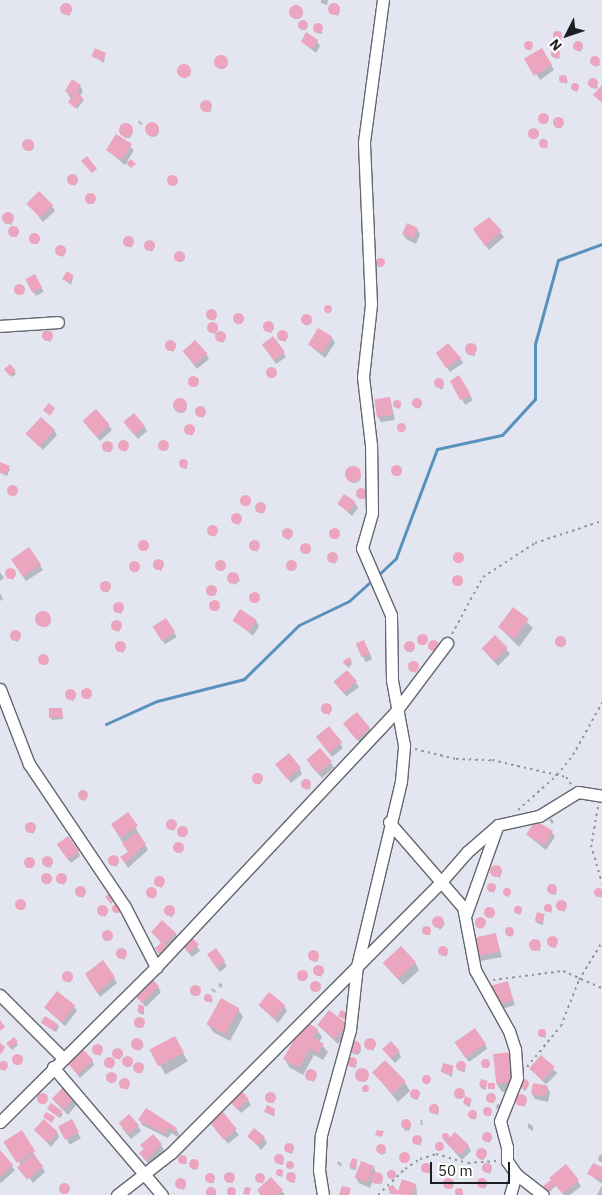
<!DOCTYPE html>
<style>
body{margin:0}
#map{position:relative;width:602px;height:1195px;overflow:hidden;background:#e3e6f1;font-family:"IBM Plex Sans",sans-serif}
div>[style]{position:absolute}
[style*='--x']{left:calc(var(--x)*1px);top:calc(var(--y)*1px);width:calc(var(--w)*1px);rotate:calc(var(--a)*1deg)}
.shadow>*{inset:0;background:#0003;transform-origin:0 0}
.round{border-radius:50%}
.stream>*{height:3px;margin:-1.5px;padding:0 1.5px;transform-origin:1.5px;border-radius:1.5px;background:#5891bd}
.building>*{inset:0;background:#eca5be;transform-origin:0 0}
.path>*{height:2px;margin-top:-1px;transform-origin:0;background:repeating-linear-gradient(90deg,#93959d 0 2.5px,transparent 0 6.5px)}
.roads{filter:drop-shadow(1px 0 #646670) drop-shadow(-1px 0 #646670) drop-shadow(0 1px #646670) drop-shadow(0 -1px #646670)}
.minor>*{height:11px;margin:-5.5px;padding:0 5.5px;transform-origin:5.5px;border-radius:5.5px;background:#fff}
span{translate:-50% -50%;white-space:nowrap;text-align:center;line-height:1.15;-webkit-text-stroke:4.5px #fff;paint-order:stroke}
.north{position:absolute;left:542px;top:10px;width:50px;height:50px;-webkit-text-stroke:4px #fff;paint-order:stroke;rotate:229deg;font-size:14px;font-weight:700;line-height:20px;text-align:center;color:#1c1d21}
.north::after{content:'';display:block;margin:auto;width:18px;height:22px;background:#1c1d21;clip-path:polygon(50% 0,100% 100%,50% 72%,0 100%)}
.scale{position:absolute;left:430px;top:1162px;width:80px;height:22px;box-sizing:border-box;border:2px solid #1c1d21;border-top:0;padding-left:6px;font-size:15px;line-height:18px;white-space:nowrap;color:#1c1d21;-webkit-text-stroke:4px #fff;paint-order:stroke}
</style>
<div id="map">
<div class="shadow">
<div style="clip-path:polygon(321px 0,328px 0,327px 5px,321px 3px)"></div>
<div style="clip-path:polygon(64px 5px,72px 10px,69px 16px,62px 12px)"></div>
<div style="clip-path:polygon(333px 5px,340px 10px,338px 16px,330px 11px)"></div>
<div class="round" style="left:291px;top:7px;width:12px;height:12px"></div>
<div style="clip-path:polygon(301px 22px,305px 23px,306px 30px,302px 30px)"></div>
<div style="clip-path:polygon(316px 25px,322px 26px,322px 34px,316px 33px)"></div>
<div style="clip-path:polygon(555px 33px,560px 33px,561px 40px,556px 40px)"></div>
<div style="clip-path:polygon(317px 41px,320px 46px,316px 53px,302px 42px)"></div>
<div style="clip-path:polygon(526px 42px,531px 43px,531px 50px,526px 49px)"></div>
<div style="clip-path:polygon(578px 42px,583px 48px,580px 52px,574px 46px)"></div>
<div style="clip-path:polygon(542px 49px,554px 70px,540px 80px,529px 63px)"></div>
<div style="clip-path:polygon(557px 51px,560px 58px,556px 59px,553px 52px)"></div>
<div style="clip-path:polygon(105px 54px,104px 63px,93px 56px)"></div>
<div class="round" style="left:216px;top:57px;width:12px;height:12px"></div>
<div style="clip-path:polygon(597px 58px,600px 65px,595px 67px,592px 59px)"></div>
<div style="clip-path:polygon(185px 66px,191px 74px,185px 79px,180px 69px)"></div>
<div style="clip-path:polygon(563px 76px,568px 81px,566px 84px,562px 81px)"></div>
<div style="clip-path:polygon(594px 80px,598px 88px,594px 89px,590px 82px)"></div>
<div style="clip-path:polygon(575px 85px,578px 91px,576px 92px,572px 87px)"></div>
<div style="clip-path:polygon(80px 86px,83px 91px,80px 96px,84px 100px,77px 109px,66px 91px)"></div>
<div style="clip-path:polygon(204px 102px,210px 103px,211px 112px,204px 111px)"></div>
<div style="clip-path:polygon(540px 115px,546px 115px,547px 123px,541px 123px)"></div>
<div style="clip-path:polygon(556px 119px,562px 120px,562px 128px,555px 127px)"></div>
<div style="clip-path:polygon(139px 120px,143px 124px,141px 125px,138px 122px)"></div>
<div class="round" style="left:147px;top:125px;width:12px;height:12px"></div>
<div style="clip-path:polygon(124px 126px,133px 132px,130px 138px,125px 138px,121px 131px)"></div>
<div style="clip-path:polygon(530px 130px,536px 130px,537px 138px,531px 138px)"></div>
<div style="clip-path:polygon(117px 136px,134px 150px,125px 165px,107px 150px)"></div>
<div style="clip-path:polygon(541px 140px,546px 141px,547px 148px,542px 147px)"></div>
<div class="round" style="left:24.5px;top:141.5px;width:9px;height:9px"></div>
<div style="clip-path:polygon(71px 176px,78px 181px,75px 186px,69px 181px)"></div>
<div style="clip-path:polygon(169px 177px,175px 177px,176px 185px,170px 185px)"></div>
<div style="clip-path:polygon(89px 194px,95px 199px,93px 204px,86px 199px)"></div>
<div style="clip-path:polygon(28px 203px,52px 206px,55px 211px,43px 222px)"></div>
<div style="clip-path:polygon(6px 214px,12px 216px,12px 225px,5px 223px)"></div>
<div style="clip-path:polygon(489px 218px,504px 237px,489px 250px,477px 235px)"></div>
<div style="clip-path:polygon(12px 227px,19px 232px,16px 237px,10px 232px)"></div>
<div style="clip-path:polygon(417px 229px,420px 234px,416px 244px,406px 239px,403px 234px)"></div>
<div style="clip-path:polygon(33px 234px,40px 239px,37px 244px,31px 240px)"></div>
<div style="clip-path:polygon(127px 238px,134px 242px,131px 248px,124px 243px)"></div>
<div style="clip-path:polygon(147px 242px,154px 247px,152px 252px,145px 247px)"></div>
<div style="clip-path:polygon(59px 247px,66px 251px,63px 257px,56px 252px)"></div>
<div style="left:178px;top:252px;width:9px;height:6px;rotate:36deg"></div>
<div style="clip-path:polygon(381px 259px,383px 263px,379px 264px,378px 261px)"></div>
<div style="left:35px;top:276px;width:18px;height:9px;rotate:61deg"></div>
<div style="clip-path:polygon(73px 277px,71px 285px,63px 279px)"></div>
<div style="clip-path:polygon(17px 285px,24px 290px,22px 295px,15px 290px)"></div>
<div style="clip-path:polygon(210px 311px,217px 316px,214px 321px,208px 316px)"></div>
<div style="clip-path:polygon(237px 314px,244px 319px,241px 324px,235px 319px)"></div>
<div style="left:307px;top:315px;width:9px;height:6px;rotate:58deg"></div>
<div style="left:267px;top:323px;width:9px;height:6px;rotate:36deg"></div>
<div style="left:211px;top:324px;width:9px;height:6px;rotate:36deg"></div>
<div style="clip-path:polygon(46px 332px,53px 337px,50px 342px,44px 337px)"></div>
<div style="clip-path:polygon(281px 332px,288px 336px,285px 342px,278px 337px)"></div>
<div style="clip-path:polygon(219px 333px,226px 337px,223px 343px,217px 338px)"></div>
<div style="clip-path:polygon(332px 338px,335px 343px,325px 358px,308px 344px)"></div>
<div style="clip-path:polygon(169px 342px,176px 346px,173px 352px,167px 347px)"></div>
<div style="clip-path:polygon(468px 345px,475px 347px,475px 356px,468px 355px)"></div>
<div style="clip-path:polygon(266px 349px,283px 352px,286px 357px,276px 364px)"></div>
<div style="clip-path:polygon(184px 352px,206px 354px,209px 359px,197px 369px)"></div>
<div style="clip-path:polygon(441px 358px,460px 358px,463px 363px,450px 372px)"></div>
<div style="clip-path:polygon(10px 366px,16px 374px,12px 377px,7px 371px)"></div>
<div style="clip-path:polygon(269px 369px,276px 373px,274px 378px,267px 374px)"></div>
<div style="clip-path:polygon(192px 377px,198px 382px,196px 387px,189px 382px)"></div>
<div style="left:459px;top:377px;width:27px;height:9px;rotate:59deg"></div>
<div style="clip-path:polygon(439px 380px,444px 387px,441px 390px,436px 383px)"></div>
<div style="clip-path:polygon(390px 398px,395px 420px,381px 422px,378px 417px)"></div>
<div style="clip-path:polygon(418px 400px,421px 407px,418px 409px,414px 402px)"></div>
<div class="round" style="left:175px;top:401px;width:12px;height:12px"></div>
<div style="clip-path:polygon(396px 402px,401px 407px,398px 409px,395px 404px)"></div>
<div style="clip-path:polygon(199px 408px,206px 412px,203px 418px,196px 413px)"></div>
<div style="clip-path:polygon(84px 421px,109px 426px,112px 430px,100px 441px)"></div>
<div style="clip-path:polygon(125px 423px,144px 426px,147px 431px,138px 439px)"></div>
<div style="left:401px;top:424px;width:7px;height:4px;rotate:56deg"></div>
<div style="clip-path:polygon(188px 426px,194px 431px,192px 436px,185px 431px)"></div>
<div style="clip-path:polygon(54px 430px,57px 435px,43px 450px,28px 434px)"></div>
<div style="clip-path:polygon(122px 442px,128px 447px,126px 452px,119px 447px)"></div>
<div style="clip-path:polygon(162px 442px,169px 446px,166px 451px,160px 447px)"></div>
<div style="clip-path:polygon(106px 443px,113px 447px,110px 453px,104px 448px)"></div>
<div style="clip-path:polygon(182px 461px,186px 462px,187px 469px,182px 468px)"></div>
<div style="clip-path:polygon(0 463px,10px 469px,7px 476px,0 473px)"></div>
<div style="clip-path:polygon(395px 466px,402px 471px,399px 476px,393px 471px)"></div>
<div class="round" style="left:347px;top:469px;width:14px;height:14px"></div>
<div style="clip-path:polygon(10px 486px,17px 491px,15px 496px,8px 491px)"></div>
<div style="clip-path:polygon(360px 489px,366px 494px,364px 499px,357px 494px)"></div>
<div style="clip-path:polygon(244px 496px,251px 501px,248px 506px,242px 501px)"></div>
<div style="clip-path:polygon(355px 503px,358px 508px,352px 516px,339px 504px)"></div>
<div style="clip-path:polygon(259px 504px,265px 509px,263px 514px,256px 509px)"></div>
<div style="clip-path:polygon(234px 515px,241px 519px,239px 525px,232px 520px)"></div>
<div style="clip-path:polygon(211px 527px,217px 532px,215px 537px,208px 532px)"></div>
<div style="clip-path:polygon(333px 529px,339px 534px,337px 539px,330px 534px)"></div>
<div style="clip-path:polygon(285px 530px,292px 534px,289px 540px,283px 535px)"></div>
<div style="clip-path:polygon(142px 541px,149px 546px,146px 551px,140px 547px)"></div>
<div style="clip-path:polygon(253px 542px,259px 546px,257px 552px,250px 547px)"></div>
<div style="clip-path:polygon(304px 544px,311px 549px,308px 554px,302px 549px)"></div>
<div style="clip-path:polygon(29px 548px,43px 570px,26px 581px,15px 564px)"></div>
<div style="clip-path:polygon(456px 553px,463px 558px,460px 563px,454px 558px)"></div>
<div style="clip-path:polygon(331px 554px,337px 559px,335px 564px,328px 559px)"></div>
<div style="clip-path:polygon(157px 561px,163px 566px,161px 571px,154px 566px)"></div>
<div style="clip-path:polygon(219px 561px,226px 566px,223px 571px,217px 566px)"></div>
<div style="clip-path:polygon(289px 561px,296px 566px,294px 571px,287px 566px)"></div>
<div style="clip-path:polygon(132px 562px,139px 567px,137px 572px,130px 567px)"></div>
<div style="clip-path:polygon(9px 570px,15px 574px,13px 580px,6px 575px)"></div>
<div style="clip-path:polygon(0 572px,4px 578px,0 581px)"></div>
<div style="clip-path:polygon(233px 573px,240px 580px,235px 585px,229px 578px)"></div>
<div style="left:456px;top:576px;width:9px;height:6px;rotate:36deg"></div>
<div style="clip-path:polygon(104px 582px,110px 587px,108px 592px,101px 587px)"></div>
<div style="clip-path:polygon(210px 586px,217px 591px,214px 596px,208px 591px)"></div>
<div style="clip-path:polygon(0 593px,3px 599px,0 601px)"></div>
<div style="clip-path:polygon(252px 593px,259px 598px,256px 603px,250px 599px)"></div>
<div style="clip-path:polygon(213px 601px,220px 606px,217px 611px,210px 607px)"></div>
<div style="clip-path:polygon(117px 604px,124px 608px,121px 614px,114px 609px)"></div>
<div style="clip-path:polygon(513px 609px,533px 628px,519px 647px,499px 627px)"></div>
<div class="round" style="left:37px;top:613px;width:14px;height:14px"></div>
<div style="left:166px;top:619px;width:21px;height:14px;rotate:59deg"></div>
<div style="clip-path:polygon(235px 621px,256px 621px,259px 626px,253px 636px)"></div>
<div style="clip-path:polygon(115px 622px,121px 627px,119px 632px,112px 627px)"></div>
<div style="clip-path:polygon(14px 632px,20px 637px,18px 642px,11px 637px)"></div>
<div style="clip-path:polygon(420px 635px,427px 640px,424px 645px,418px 640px)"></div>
<div style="clip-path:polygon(495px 636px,510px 654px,498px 666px,486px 653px)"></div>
<div style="left:561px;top:637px;width:9px;height:6px;rotate:54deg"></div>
<div style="left:408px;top:642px;width:9px;height:6px;rotate:36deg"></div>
<div style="clip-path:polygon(432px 642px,438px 647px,436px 652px,429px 647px)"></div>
<div style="clip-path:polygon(118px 643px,125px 648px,123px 653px,116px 648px)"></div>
<div style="clip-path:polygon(367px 647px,372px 659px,366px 662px,363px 657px)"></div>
<div style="clip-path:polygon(42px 655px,48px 660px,46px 665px,39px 660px)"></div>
<div style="clip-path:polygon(349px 659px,352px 664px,348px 668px,346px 665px)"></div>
<div style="clip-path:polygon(412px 663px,418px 667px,416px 673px,409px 668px)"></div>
<div style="left:347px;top:671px;width:20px;height:16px;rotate:53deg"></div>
<div style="clip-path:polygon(84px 689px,91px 694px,89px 699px,82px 695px)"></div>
<div style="left:69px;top:691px;width:9px;height:6px;rotate:36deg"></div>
<div style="clip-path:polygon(325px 705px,332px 709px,329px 715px,323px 710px)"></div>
<div style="clip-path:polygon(61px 709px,63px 719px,52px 720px,51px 717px)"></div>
<div style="clip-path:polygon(369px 728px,372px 733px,360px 743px,348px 729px)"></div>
<div style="clip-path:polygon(320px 741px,340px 743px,343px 748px,332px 757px)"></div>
<div style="clip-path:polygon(331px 763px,334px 768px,322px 778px,310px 765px)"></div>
<div style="clip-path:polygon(300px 769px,302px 774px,291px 783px,280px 770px)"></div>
<div style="clip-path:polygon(256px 775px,262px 779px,260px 784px,253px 780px)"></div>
<div style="clip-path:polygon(307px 781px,311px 788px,306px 790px,303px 783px)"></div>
<div style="left:82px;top:792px;width:5px;height:8px;rotate:11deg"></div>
<div style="clip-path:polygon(128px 814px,148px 850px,128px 868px,125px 863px,129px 853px,115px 830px)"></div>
<div style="clip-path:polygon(551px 818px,554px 822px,552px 824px,549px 820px)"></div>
<div style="clip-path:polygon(170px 821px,176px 825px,174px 831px,167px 826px)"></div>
<div style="clip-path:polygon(29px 824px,35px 829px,33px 834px,26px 829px)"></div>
<div style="left:181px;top:827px;width:9px;height:6px;rotate:36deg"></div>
<div style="clip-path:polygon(552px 832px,555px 837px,546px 850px,527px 835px)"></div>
<div style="clip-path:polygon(177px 843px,184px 848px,181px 853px,175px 848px)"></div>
<div style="clip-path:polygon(61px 850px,78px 851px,80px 856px,71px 863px)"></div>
<div style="clip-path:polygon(112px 857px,119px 862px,116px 867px,110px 862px)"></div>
<div style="clip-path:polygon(28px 858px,35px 863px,32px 868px,26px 864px)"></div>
<div style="clip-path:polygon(46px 858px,53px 863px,50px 868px,44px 863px)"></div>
<div style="clip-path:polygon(494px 867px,502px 871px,500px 878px,493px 874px)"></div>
<div style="clip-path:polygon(45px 874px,52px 879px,49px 884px,43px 879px)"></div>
<div style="clip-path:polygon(60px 875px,66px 880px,64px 885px,57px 880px)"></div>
<div style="clip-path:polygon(157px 878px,164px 883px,161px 888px,155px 883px)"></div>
<div style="clip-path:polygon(490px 885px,495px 889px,494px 893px,487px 888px)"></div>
<div style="clip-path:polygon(550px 886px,556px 887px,556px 895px,551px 894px)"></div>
<div style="clip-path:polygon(79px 888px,85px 892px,83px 898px,76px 893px)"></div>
<div style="clip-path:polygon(150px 889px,156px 894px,154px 899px,147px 894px)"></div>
<div style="clip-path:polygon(505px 890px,509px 890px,509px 897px,506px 896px)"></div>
<div style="clip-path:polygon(596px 890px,602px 891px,602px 897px,597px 896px)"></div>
<div style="clip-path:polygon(19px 900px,25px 905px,23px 910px,16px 906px)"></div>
<div style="clip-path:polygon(559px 902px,567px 907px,564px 912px,557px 908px)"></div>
<div style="clip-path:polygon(116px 904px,123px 908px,120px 913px,114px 909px)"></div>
<div style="clip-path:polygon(547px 906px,552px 910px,551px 913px,546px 909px)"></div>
<div style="clip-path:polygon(101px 907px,108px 912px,105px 917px,99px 912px)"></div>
<div style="left:168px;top:907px;width:9px;height:6px;rotate:36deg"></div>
<div style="clip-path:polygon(488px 908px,495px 913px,492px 918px,486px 913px)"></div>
<div style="clip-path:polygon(516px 908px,521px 911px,520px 915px,515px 912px)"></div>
<div style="clip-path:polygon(544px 915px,543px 925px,537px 923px,536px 921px)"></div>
<div style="clip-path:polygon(438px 918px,445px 924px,440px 930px,434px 923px)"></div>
<div style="left:478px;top:919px;width:6px;height:9px;rotate:9deg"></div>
<div style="clip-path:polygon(425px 927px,429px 929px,430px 935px,425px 934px)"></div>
<div style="clip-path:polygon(508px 929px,514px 934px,511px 937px,506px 932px)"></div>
<div style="clip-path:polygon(106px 931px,113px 936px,110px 941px,103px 937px)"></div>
<div style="clip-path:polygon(153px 933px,175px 933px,178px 938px,167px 950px)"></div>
<div style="clip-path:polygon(495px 934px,502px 957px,481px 961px,478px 956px)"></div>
<div style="clip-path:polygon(550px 938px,555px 939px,556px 948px,551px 947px)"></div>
<div style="left:191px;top:939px;width:15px;height:10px;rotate:53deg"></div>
<div style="clip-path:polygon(534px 941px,539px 943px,540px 951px,532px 949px)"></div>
<div style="clip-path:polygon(442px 948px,448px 953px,446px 957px,440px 952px)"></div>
<div style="clip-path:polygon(120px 950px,127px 954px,124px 960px,117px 955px)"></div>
<div style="clip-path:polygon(215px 950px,227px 966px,220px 972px,211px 960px)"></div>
<div style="left:315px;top:952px;width:9px;height:5px;rotate:69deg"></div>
<div style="clip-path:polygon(415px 962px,419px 970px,403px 985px,384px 963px)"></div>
<div style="clip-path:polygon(317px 967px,324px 971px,321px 977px,315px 972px)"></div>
<div style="clip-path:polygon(301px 972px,307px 976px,305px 981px,298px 977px)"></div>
<div style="clip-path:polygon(66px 973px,73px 977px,70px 983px,64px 978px)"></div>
<div style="clip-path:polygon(86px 974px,114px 978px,117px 983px,100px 997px)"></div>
<div style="clip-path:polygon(314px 982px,321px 987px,318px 992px,312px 988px)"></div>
<div style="clip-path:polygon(507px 982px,515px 1005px,498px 1010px)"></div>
<div style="clip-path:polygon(218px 983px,222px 984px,222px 988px,219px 987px)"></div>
<div style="clip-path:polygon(194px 986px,200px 991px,198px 996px,191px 991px)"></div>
<div style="clip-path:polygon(158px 987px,161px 992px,146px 1007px,133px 993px)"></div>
<div style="clip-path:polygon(212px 988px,216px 991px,215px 993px,211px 990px)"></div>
<div style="clip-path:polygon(207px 996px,213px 1000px,211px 1003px,206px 999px)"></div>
<div style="clip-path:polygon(74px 1006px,77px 1011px,65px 1026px,45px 1008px)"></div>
<div style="clip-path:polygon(260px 1006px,284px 1006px,287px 1011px,278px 1023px)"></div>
<div style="clip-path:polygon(144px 1007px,144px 1015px,139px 1013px,138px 1011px)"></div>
<div style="clip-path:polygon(238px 1009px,243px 1017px,230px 1041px,213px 1032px,208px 1024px)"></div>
<div style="clip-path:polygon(329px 1012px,349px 1030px,338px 1044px,319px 1026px)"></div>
<div style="clip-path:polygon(138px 1018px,144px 1023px,142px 1028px,135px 1023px)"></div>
<div style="clip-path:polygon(42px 1023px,58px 1025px,59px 1027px,56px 1032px)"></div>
<div style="clip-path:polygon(317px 1030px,322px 1037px,319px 1042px,328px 1052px,323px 1060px,314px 1055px,303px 1075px,289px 1067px,285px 1059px)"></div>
<div style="clip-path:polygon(541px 1031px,545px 1032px,546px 1038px,541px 1037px)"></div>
<div style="left:174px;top:1038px;width:27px;height:26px;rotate:59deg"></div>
<div style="clip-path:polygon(14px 1039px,18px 1045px,12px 1050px,9px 1046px)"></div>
<div style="clip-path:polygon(137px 1040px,144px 1046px,139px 1051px,133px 1044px)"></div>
<div style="clip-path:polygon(368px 1040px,376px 1044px,373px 1051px,365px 1046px)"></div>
<div style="clip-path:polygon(351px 1043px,359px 1044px,361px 1051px,358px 1055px,351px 1053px)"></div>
<div style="clip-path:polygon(485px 1044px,487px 1049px,469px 1062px,458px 1047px)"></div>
<div style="clip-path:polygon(96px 1046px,102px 1050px,100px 1056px,93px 1051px)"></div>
<div style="clip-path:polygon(116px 1050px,122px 1054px,120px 1060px,113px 1055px)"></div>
<div style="clip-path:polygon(399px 1052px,401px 1057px,395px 1063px,387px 1054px)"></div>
<div style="clip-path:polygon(16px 1055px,23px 1060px,20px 1065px,14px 1061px)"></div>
<div style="clip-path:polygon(126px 1057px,133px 1062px,130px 1067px,124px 1062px)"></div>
<div style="left:541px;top:1057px;width:23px;height:16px;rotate:45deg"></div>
<div style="clip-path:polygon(108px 1059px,114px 1064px,112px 1069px,105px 1064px)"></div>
<div style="clip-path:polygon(92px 1060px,94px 1065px,80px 1078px,67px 1061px)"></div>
<div style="clip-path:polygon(350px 1060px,356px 1061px,356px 1068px,350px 1066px)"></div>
<div style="clip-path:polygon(484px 1060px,490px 1064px,488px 1068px,482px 1064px)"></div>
<div style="clip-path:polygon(1px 1061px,7px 1066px,5px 1071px,0 1069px)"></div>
<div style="clip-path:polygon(516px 1061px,518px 1090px,502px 1092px,497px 1084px)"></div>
<div style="clip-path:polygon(460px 1063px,465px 1064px,465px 1072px,460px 1071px)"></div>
<div style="clip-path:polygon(137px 1064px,143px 1069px,141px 1074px,134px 1069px)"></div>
<div style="clip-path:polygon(453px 1068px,452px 1077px,442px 1072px)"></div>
<div style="clip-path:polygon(309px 1071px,316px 1075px,314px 1082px,307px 1077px)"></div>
<div style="clip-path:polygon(359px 1071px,366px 1072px,366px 1082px,358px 1080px)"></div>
<div style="clip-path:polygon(110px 1073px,116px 1078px,114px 1083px,107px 1078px)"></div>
<div style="clip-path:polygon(374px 1073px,405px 1083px,410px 1091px,398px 1102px)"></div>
<div style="clip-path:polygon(424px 1076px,430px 1079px,428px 1084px,423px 1080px)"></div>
<div style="clip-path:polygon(123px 1080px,130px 1084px,127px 1090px,121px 1085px)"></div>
<div style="clip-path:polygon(522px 1080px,528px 1084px,526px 1091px,520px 1087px)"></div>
<div style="clip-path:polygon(487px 1082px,486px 1090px,481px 1088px,480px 1086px)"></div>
<div style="clip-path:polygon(364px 1086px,368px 1088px,368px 1092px,364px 1090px)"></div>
<div style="clip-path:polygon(547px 1087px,550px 1092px,548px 1102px,535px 1099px,532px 1094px)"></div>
<div style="clip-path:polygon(459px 1089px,465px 1096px,461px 1099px,456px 1093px)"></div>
<div style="clip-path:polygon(413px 1092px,418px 1093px,418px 1100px,414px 1099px)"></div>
<div style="clip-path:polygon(40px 1094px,47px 1099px,45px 1104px,38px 1099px)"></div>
<div style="clip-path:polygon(268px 1094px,273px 1094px,274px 1103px,269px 1102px)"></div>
<div style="clip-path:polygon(489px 1096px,494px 1096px,494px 1103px,489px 1102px)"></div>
<div style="clip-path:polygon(519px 1096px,526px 1099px,525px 1107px,518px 1104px)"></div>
<div style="clip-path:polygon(74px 1099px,77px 1104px,68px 1115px,53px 1100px)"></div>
<div style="clip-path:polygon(248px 1100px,251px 1105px,241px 1113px,232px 1103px)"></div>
<div style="clip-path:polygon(471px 1100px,470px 1107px,465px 1105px,464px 1103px)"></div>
<div style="clip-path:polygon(497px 1104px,501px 1105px,501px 1111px,496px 1108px)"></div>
<div style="clip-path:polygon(433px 1107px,439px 1111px,438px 1115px,431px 1112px)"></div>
<div style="clip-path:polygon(486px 1108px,491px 1111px,491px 1116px,485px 1114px)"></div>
<div style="clip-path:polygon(49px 1110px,61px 1112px,63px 1114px,60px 1118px)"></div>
<div style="clip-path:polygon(275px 1110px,274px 1117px,266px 1112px)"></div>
<div style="clip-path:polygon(471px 1111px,477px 1115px,475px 1120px,469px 1116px)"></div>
<div style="left:222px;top:1114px;width:27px;height:14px;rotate:51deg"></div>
<div style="clip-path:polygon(420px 1119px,422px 1120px,423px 1125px,421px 1125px)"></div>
<div style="clip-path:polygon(140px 1120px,176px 1129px,179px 1134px,178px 1137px,171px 1133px,168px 1138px,142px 1125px)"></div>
<div style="left:71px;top:1121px;width:20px;height:13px;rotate:60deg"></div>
<div style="clip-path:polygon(404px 1121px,411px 1126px,409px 1131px,404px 1130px)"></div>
<div style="clip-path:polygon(528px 1123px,533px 1126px,533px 1131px,528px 1128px)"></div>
<div style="clip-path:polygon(138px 1126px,141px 1131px,131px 1139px,122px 1128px)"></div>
<div style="clip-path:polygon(36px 1130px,57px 1132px,59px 1137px,51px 1147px)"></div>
<div style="clip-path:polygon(21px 1132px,45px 1172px,33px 1183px,5px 1142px)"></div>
<div style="clip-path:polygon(444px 1134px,468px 1146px,471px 1151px,462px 1160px,444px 1140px)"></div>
<div style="clip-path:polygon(486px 1134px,492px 1139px,489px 1143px,484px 1138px)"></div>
<div style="clip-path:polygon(249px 1136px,264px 1138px,267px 1143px,261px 1150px)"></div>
<div style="clip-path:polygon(416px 1137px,422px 1141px,420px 1146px,414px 1140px)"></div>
<div style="clip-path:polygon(438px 1143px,444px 1148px,441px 1151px,436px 1147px)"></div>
<div style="clip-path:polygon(142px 1145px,161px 1145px,164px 1150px,150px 1166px,141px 1154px,145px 1150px)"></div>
<div style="clip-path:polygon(288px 1145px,294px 1149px,292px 1154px,286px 1151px)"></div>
<div style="clip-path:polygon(383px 1147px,386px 1153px,381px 1155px,378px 1148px)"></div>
<div style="clip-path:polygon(478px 1150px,484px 1150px,484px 1160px,479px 1159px)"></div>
<div style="clip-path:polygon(0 1152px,15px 1170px,1px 1183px,0 1181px)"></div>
<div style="clip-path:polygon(402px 1154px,409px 1158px,407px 1163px,400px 1158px)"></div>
<div style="clip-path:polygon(600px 1154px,602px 1155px,602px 1163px,598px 1160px)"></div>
<div style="clip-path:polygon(180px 1156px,185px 1157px,187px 1164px,181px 1164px)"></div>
<div style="clip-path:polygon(278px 1156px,284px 1158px,283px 1165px,278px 1164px)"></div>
<div style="clip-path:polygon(338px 1161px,342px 1164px,341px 1167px,337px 1163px)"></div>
<div style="clip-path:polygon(357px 1161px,356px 1170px,351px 1169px,350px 1167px)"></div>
<div style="clip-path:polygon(191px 1162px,196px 1162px,198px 1169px,193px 1170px)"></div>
<div style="clip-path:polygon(288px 1163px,293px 1165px,292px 1169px,289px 1168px)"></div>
<div style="clip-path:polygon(424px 1165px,431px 1170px,429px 1174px,422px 1169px)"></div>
<div style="clip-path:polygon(487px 1165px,492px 1169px,490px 1174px,484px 1169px)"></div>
<div style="clip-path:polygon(566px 1165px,581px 1186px,570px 1195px,564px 1195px,556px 1186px,548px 1193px,544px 1188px)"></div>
<div style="clip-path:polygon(374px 1167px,376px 1174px,382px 1177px,382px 1184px,373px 1181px,370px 1188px,359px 1183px,356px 1178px)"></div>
<div style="clip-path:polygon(602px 1169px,602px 1184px,589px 1174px)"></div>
<div style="clip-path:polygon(279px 1170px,283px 1175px,281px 1177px,277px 1173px)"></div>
<div style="clip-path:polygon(390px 1171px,395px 1176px,393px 1179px,388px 1174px)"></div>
<div style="clip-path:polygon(227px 1173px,234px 1177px,233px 1183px,226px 1180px)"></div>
<div style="clip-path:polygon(289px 1174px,294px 1175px,295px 1183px,290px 1182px)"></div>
<div style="clip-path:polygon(207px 1175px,213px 1175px,214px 1183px,209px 1183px)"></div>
<div style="clip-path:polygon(258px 1175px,263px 1176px,263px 1184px,257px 1180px)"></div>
<div style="clip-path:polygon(271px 1179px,282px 1191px,285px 1195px,261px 1195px,258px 1191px)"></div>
<div style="clip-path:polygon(178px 1180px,186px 1184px,184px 1190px,177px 1187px)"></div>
<div style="clip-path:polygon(446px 1180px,453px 1185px,450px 1189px,444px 1185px)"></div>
<div style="clip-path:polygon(480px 1180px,487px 1185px,484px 1189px,478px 1184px)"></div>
<div style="clip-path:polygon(63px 1184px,70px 1189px,67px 1194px,61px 1190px)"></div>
<div style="clip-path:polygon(416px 1185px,417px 1195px,398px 1193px)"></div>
<div style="clip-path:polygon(602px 1185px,602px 1195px,597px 1195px)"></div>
<div style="clip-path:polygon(228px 1189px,234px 1189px,235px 1195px,229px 1195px)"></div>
<div style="clip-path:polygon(208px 1190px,214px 1190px,216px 1195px,208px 1195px)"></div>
<div style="clip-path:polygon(457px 1191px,462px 1192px,463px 1195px,456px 1195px)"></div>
</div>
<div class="stream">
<div style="--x:377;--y:576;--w:26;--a:-43"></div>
<div style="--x:396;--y:558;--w:116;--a:-69.4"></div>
<div style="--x:437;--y:449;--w:66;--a:-12.2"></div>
<div style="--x:502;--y:435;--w:49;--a:-47.5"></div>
<div style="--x:535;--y:399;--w:55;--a:-90"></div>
<div style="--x:535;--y:344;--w:87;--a:-74.7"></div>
<div style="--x:558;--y:260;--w:47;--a:-20"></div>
<div style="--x:106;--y:724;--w:56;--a:-24.3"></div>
<div style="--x:157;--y:701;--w:90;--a:-14.2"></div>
<div style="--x:244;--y:679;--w:77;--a:-44.5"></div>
<div style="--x:299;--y:625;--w:55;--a:-25.6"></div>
<div style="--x:349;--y:601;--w:31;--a:-42"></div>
</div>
<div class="building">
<div class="round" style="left:60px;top:3px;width:12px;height:12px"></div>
<div class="round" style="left:328px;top:3px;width:12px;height:12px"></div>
<div class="round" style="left:289px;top:5px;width:14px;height:14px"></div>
<div class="round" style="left:298px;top:20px;width:10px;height:10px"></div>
<div class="round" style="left:313px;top:23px;width:10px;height:10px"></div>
<div class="round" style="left:552.5px;top:30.5px;width:9px;height:9px"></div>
<div style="clip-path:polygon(306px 32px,318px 40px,313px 49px,301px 42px)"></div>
<div class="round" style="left:523.5px;top:40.5px;width:9px;height:9px"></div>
<div class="round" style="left:573px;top:41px;width:10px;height:10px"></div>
<div style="left:95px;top:48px;width:12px;height:9px;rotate:24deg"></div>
<div style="left:542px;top:48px;width:20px;height:21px;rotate:60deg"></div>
<div class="round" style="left:550.5px;top:48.5px;width:9px;height:9px"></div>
<div class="round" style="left:214px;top:55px;width:14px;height:14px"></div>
<div class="round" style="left:590px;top:56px;width:10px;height:10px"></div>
<div class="round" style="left:177px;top:64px;width:14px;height:14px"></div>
<div class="round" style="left:559px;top:75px;width:8px;height:8px"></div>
<div class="round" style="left:588px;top:78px;width:10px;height:10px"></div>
<div style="clip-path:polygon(72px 79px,81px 85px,77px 92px,83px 98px,75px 108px,68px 102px,73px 96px,65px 91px)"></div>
<div class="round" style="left:571px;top:83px;width:8px;height:8px"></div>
<div style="clip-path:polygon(602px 85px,602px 103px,593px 95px)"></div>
<div class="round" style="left:200px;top:100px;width:12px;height:12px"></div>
<div class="round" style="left:537.5px;top:112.5px;width:11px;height:11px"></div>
<div class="round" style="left:552.5px;top:116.5px;width:11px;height:11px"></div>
<div class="round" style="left:145px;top:122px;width:14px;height:14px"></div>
<div class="round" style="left:119px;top:123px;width:14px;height:14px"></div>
<div class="round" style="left:527.5px;top:127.5px;width:11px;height:11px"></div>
<div style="left:116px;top:134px;width:19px;height:19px;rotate:32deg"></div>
<div class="round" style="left:538.5px;top:138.5px;width:9px;height:9px"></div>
<div class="round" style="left:22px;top:139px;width:12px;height:12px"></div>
<div style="clip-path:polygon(87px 156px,97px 169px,92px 173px,81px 161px)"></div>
<div style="clip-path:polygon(131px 159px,136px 164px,131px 168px,126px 163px)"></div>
<div class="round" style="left:66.5px;top:173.5px;width:11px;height:11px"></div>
<div class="round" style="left:166.5px;top:174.5px;width:11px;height:11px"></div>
<div style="left:39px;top:191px;width:20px;height:18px;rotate:45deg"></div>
<div class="round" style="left:84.5px;top:192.5px;width:11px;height:11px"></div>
<div class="round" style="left:2px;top:212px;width:12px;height:12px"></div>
<div style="clip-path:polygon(489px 217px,502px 231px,485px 246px,473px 229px)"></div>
<div style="left:407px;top:223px;width:12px;height:12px;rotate:24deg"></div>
<div class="round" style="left:7.5px;top:225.5px;width:11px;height:11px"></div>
<div class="round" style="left:28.5px;top:232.5px;width:11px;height:11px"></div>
<div class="round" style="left:122.5px;top:235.5px;width:11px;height:11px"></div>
<div class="round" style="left:143.5px;top:239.5px;width:11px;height:11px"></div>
<div class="round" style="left:54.5px;top:244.5px;width:11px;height:11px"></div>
<div class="round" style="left:173.5px;top:250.5px;width:11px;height:11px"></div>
<div class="round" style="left:375.5px;top:257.5px;width:9px;height:9px"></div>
<div style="clip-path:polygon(67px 271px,74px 276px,69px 283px,62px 279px)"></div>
<div style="left:35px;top:274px;width:15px;height:11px;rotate:62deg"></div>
<div class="round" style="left:13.5px;top:283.5px;width:11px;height:11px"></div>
<div class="round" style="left:324px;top:305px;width:8px;height:8px"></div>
<div class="round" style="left:205.5px;top:308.5px;width:11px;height:11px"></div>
<div class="round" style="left:232.5px;top:312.5px;width:11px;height:11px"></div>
<div class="round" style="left:300.5px;top:313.5px;width:11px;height:11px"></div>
<div class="round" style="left:262.5px;top:320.5px;width:11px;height:11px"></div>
<div class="round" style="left:206.5px;top:321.5px;width:11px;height:11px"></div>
<div style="left:318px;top:328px;width:17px;height:19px;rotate:31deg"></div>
<div class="round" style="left:41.5px;top:329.5px;width:11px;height:11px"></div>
<div class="round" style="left:276.5px;top:329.5px;width:11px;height:11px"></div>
<div class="round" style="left:214.5px;top:330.5px;width:11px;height:11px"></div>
<div style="left:273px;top:336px;width:20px;height:14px;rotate:53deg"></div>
<div class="round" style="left:164.5px;top:339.5px;width:11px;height:11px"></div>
<div style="left:195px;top:340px;width:18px;height:17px;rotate:47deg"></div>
<div class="round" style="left:465px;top:343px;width:12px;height:12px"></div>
<div style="clip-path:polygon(448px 343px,461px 358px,446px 368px,436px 353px)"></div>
<div style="left:10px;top:364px;width:9px;height:8px;rotate:49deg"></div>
<div class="round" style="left:265.5px;top:366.5px;width:11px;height:11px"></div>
<div style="clip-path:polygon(459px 375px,471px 395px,460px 400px,450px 381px)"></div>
<div class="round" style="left:187.5px;top:375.5px;width:11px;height:11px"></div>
<div class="round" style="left:434px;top:378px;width:10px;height:10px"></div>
<div style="left:390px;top:397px;width:18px;height:16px;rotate:81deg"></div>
<div class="round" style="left:173px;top:398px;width:14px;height:14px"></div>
<div class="round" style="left:412px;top:398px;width:10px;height:10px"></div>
<div class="round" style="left:393px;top:400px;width:8px;height:8px"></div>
<div style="clip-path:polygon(49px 403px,55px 408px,50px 416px,43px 410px)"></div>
<div class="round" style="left:194.5px;top:405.5px;width:11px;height:11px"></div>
<div style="left:96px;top:409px;width:21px;height:18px;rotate:49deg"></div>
<div style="left:134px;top:413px;width:17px;height:14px;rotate:50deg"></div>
<div style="left:41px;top:417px;width:19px;height:23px;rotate:43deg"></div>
<div class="round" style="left:396.5px;top:422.5px;width:9px;height:9px"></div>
<div class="round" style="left:183.5px;top:423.5px;width:11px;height:11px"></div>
<div class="round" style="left:117.5px;top:439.5px;width:11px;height:11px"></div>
<div class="round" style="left:157.5px;top:439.5px;width:11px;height:11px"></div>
<div class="round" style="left:101.5px;top:440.5px;width:11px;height:11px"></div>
<div class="round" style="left:178.5px;top:458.5px;width:9px;height:9px"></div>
<div style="clip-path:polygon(0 462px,10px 466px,6px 475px,0 472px)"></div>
<div class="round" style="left:390.5px;top:464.5px;width:11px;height:11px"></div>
<div class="round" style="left:345px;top:466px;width:16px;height:16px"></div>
<div class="round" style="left:6.5px;top:484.5px;width:11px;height:11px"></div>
<div class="round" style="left:355.5px;top:487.5px;width:11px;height:11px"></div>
<div style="left:344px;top:494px;width:14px;height:12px;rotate:34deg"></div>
<div class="round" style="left:239.5px;top:494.5px;width:11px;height:11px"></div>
<div class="round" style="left:254.5px;top:501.5px;width:11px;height:11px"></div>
<div class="round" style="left:230.5px;top:512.5px;width:11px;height:11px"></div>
<div class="round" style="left:206.5px;top:524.5px;width:11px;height:11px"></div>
<div class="round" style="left:281.5px;top:527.5px;width:11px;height:11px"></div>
<div class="round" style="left:328.5px;top:527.5px;width:11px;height:11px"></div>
<div class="round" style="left:137.5px;top:539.5px;width:11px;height:11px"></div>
<div class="round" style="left:248.5px;top:539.5px;width:11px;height:11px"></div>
<div class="round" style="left:299.5px;top:542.5px;width:11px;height:11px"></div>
<div style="left:29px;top:547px;width:21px;height:22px;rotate:55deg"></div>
<div class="round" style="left:452.5px;top:551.5px;width:11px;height:11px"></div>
<div class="round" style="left:326.5px;top:551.5px;width:11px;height:11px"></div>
<div class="round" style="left:152.5px;top:558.5px;width:11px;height:11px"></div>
<div class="round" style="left:285.5px;top:559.5px;width:11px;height:11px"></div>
<div class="round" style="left:214.5px;top:559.5px;width:11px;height:11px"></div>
<div class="round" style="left:128.5px;top:560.5px;width:11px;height:11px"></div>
<div class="round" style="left:4.5px;top:567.5px;width:11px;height:11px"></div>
<div class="round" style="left:227px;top:572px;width:12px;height:12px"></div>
<div class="round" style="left:451.5px;top:574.5px;width:11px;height:11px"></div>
<div class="round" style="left:99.5px;top:580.5px;width:11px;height:11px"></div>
<div class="round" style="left:205.5px;top:584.5px;width:11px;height:11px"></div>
<div class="round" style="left:248.5px;top:591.5px;width:11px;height:11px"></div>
<div class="round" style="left:208.5px;top:599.5px;width:11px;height:11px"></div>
<div class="round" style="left:112.5px;top:601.5px;width:11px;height:11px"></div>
<div style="left:513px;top:607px;width:20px;height:25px;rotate:37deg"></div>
<div style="left:240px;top:609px;width:20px;height:14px;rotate:33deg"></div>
<div class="round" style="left:35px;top:611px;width:16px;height:16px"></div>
<div style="left:166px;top:618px;width:17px;height:16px;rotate:57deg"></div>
<div class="round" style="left:110.5px;top:619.5px;width:11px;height:11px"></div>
<div class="round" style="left:9.5px;top:629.5px;width:11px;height:11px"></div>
<div class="round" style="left:416.5px;top:633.5px;width:11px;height:11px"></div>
<div style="left:495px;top:635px;width:18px;height:19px;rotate:45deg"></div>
<div class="round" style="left:554.5px;top:635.5px;width:11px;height:11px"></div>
<div class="round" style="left:427.5px;top:639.5px;width:11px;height:11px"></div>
<div style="left:364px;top:640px;width:15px;height:9px;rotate:67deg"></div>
<div class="round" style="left:403.5px;top:640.5px;width:11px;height:11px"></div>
<div class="round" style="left:114.5px;top:640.5px;width:11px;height:11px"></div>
<div class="round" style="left:37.5px;top:653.5px;width:11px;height:11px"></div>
<div style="left:349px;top:657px;width:5px;height:8px;rotate:53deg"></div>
<div class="round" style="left:407.5px;top:660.5px;width:11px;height:11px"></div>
<div style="left:347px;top:670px;width:15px;height:18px;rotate:48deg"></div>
<div class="round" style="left:80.5px;top:687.5px;width:11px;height:11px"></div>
<div class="round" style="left:64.5px;top:688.5px;width:11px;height:11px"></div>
<div class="round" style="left:320.5px;top:702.5px;width:11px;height:11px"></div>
<div style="clip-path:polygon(49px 708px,62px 708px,63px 717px,49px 718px)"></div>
<div style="left:357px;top:712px;width:21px;height:18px;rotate:51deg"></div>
<div style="left:329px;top:726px;width:21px;height:17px;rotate:51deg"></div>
<div style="left:320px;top:748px;width:18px;height:18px;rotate:49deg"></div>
<div style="left:289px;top:753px;width:19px;height:18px;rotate:51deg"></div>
<div class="round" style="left:251.5px;top:772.5px;width:11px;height:11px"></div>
<div class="round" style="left:301px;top:779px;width:10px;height:10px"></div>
<div class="round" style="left:78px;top:790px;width:10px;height:10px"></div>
<div style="left:128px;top:812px;width:17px;height:21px;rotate:54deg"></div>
<div class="round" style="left:165.5px;top:818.5px;width:11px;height:11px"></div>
<div style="left:535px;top:820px;width:21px;height:17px;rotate:31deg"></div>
<div class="round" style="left:24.5px;top:821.5px;width:11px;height:11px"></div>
<div class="round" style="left:176.5px;top:825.5px;width:11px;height:11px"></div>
<div style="clip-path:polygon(137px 832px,146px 844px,125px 863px,120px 857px,128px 852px,122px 843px)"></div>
<div style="left:68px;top:836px;width:19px;height:14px;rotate:54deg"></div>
<div class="round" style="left:172.5px;top:841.5px;width:11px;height:11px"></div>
<div class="round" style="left:107.5px;top:854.5px;width:11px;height:11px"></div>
<div class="round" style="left:41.5px;top:855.5px;width:11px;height:11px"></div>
<div class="round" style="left:23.5px;top:856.5px;width:11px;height:11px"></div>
<div class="round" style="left:490px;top:865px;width:12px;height:12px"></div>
<div class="round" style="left:40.5px;top:872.5px;width:11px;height:11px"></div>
<div class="round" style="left:55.5px;top:872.5px;width:11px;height:11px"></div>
<div class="round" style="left:153.5px;top:875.5px;width:11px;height:11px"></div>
<div class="round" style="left:486.5px;top:882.5px;width:9px;height:9px"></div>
<div class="round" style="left:547px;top:884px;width:10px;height:10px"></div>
<div class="round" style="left:74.5px;top:885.5px;width:11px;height:11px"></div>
<div class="round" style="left:145.5px;top:886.5px;width:11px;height:11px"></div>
<div class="round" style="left:593.5px;top:887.5px;width:9px;height:9px"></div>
<div class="round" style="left:503px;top:888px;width:8px;height:8px"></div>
<div style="clip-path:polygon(112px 891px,117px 898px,111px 904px,105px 897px)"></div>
<div class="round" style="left:14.5px;top:898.5px;width:11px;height:11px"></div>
<div class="round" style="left:555.5px;top:899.5px;width:11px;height:11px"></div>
<div class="round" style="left:111.5px;top:903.5px;width:9px;height:9px"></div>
<div class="round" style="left:544px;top:904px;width:8px;height:8px"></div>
<div class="round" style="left:96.5px;top:904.5px;width:11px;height:11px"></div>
<div class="round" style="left:163.5px;top:904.5px;width:11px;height:11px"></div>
<div class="round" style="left:514px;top:906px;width:8px;height:8px"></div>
<div class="round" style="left:483.5px;top:906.5px;width:11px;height:11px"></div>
<div style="left:537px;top:912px;width:8px;height:9px;rotate:14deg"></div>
<div class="round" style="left:432px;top:916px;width:12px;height:12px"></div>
<div class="round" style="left:474.5px;top:916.5px;width:11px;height:11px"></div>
<div style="clip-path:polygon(162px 920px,176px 933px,165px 944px,170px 951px,161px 957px,155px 948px,162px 942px,151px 932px)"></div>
<div class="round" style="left:421.5px;top:925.5px;width:9px;height:9px"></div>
<div class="round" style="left:504.5px;top:926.5px;width:9px;height:9px"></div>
<div class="round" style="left:101.5px;top:929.5px;width:11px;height:11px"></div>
<div style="left:496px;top:933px;width:19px;height:24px;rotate:78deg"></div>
<div class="round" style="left:546.5px;top:935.5px;width:11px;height:11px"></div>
<div style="clip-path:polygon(192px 937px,199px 945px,189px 953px,181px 944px)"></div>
<div class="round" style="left:529px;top:939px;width:12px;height:12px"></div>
<div style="left:401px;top:946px;width:22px;height:25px;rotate:47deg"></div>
<div class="round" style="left:438px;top:946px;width:10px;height:10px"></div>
<div class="round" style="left:115.5px;top:947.5px;width:11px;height:11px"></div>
<div style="left:216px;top:948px;width:16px;height:11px;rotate:55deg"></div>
<div class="round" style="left:307.5px;top:949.5px;width:11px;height:11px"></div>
<div style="clip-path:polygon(103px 960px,115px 977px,97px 993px,85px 974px)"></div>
<div class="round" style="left:312.5px;top:964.5px;width:11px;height:11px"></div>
<div class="round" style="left:296.5px;top:969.5px;width:11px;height:11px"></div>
<div class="round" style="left:61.5px;top:970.5px;width:11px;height:11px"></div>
<div style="left:148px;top:975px;width:16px;height:24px;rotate:45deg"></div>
<div class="round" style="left:309.5px;top:980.5px;width:11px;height:11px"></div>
<div style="left:508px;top:981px;width:20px;height:21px;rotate:75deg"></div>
<div class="round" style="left:189.5px;top:984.5px;width:11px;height:11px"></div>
<div style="left:57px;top:991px;width:23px;height:21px;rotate:38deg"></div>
<div style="left:269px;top:992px;width:21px;height:17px;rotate:39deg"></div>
<div class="round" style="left:204px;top:994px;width:8px;height:8px"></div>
<div style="left:221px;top:998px;width:21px;height:30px;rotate:29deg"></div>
<div style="clip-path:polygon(139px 1004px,144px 1006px,143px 1013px,137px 1011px)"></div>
<div style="left:329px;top:1010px;width:23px;height:19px;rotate:38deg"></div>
<div style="left:341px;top:1010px;width:9px;height:7px;rotate:27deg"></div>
<div style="left:45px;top:1016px;width:15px;height:8px;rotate:32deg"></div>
<div class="round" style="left:133.5px;top:1016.5px;width:11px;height:11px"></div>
<div style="clip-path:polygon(0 1020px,5px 1027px,0 1031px)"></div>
<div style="clip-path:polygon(305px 1021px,318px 1029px,313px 1037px,324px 1044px,318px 1053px,310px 1048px,299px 1068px,283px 1059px)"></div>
<div style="left:475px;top:1028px;width:19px;height:25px;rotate:55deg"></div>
<div class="round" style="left:538px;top:1029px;width:8px;height:8px"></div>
<div style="left:175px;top:1036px;width:19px;height:29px;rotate:62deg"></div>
<div style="left:14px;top:1037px;width:6px;height:10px;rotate:51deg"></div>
<div class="round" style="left:364px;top:1038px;width:12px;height:12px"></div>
<div class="round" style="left:131px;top:1038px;width:12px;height:12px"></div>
<div class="round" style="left:349px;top:1041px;width:12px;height:12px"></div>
<div style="left:391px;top:1041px;width:13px;height:12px;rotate:48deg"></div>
<div style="clip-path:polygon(0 1043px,5px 1047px,2px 1053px,0 1054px)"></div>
<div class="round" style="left:91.5px;top:1043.5px;width:11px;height:11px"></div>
<div style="left:81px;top:1047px;width:18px;height:21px;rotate:47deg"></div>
<div class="round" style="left:111.5px;top:1047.5px;width:11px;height:11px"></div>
<div style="left:512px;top:1052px;width:30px;height:19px;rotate:84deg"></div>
<div class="round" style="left:11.5px;top:1053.5px;width:11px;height:11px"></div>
<div style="left:541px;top:1055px;width:18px;height:18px;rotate:41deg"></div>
<div class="round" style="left:121.5px;top:1055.5px;width:11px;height:11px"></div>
<div class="round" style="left:103.5px;top:1056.5px;width:11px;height:11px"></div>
<div class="round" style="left:347px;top:1057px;width:10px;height:10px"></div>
<div class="round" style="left:480.5px;top:1058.5px;width:9px;height:9px"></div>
<div style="left:385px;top:1060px;width:30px;height:18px;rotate:46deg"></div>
<div class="round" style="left:-1.5px;top:1060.5px;width:9px;height:9px"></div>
<div class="round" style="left:456px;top:1061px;width:10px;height:10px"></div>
<div class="round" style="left:132.5px;top:1061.5px;width:11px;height:11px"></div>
<div style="left:443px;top:1063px;width:11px;height:9px;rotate:15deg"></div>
<div class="round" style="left:355px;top:1068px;width:14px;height:14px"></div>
<div class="round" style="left:305px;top:1069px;width:12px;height:12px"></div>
<div class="round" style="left:105.5px;top:1071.5px;width:11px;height:11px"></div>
<div class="round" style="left:421.5px;top:1074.5px;width:9px;height:9px"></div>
<div class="round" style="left:118.5px;top:1077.5px;width:11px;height:11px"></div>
<div class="round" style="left:519px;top:1079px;width:10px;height:10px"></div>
<div style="clip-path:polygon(481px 1079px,488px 1081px,485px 1088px,479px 1086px)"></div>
<div style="left:488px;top:1083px;width:7px;height:6px"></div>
<div style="left:533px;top:1083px;width:15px;height:11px;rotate:11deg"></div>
<div class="round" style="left:361.5px;top:1084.5px;width:7px;height:7px"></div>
<div style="left:63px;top:1087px;width:16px;height:16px;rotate:43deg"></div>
<div class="round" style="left:453.5px;top:1087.5px;width:11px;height:11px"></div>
<div style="left:239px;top:1088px;width:15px;height:16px;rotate:48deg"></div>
<div class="round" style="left:410px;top:1089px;width:10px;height:10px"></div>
<div class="round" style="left:264.5px;top:1091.5px;width:11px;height:11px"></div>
<div class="round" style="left:36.5px;top:1092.5px;width:11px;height:11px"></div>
<div class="round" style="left:486px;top:1093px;width:10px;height:10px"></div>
<div class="round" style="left:515px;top:1094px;width:12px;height:12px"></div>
<div style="clip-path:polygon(465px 1096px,472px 1099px,469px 1105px,463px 1103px)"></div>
<div style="left:51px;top:1103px;width:14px;height:7px;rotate:36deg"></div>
<div class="round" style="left:429px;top:1104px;width:10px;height:10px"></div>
<div style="clip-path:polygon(267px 1105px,275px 1109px,273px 1115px,264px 1112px)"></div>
<div class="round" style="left:482.5px;top:1106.5px;width:9px;height:9px"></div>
<div style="clip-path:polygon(146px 1108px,177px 1128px,175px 1132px,168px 1128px,165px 1134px,138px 1120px)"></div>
<div class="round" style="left:467.5px;top:1109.5px;width:9px;height:9px"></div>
<div style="clip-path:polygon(46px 1112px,55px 1117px,52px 1123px,43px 1117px)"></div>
<div style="left:223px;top:1112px;width:22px;height:17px;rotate:51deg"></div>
<div style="left:129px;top:1114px;width:15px;height:14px;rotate:48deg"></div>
<div class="round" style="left:401px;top:1119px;width:10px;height:10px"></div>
<div style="left:44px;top:1119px;width:19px;height:15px;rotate:43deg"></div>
<div style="left:72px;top:1119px;width:15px;height:16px;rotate:62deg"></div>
<div style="left:254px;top:1128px;width:14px;height:11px;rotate:39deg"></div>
<div style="left:22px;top:1130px;width:25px;height:22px;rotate:58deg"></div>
<div style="clip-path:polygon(377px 1130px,384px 1131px,382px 1137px,375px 1135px)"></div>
<div class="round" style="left:482px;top:1132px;width:10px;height:10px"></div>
<div style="left:455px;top:1132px;width:19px;height:14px;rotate:43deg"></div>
<div class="round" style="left:441.5px;top:1132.5px;width:7px;height:7px"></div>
<div style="clip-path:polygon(153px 1134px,162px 1144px,146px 1161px,139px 1153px,144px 1149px,140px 1145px)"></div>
<div class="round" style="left:412px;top:1135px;width:10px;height:10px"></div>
<div class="round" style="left:434.5px;top:1141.5px;width:9px;height:9px"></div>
<div class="round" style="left:284px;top:1143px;width:10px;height:10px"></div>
<div class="round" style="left:376px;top:1144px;width:10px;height:10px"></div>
<div class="round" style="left:475.5px;top:1147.5px;width:11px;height:11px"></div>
<div style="clip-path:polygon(0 1150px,13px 1165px,0 1177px)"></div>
<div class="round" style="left:398.5px;top:1151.5px;width:11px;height:11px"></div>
<div class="round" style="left:274px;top:1154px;width:10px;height:10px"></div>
<div style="left:33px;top:1154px;width:16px;height:21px;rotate:50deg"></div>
<div class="round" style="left:177.5px;top:1154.5px;width:9px;height:9px"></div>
<div style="left:352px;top:1158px;width:6px;height:9px;rotate:18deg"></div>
<div class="round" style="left:189px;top:1159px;width:10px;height:10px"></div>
<div style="left:361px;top:1161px;width:14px;height:18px;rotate:21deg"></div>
<div class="round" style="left:286px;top:1161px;width:8px;height:8px"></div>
<div class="round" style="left:421px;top:1163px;width:10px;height:10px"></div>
<div style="clip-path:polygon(593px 1163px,602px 1167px,602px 1181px,587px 1174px)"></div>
<div class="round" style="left:482px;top:1163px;width:10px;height:10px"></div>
<div style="clip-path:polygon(566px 1164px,579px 1180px,563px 1194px,555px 1185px,546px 1192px,542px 1187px,551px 1180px,549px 1178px)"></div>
<div class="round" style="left:275.5px;top:1168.5px;width:7px;height:7px"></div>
<div class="round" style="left:386.5px;top:1169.5px;width:9px;height:9px"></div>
<div class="round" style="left:223.5px;top:1171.5px;width:11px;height:11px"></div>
<div class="round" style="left:371px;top:1172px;width:12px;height:12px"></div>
<div class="round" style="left:286px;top:1172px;width:10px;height:10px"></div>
<div class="round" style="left:205px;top:1173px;width:10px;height:10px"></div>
<div class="round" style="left:255px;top:1173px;width:10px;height:10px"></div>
<div style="clip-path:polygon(271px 1177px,283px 1190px,278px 1195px,261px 1195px,257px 1190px)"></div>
<div class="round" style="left:174.5px;top:1177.5px;width:11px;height:11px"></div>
<div class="round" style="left:442.5px;top:1177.5px;width:11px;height:11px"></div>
<div class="round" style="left:477px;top:1178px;width:10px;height:10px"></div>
<div style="clip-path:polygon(402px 1179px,416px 1184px,413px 1195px,390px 1194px,388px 1187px,393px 1185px,398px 1191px)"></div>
<div class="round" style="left:58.5px;top:1182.5px;width:11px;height:11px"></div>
<div style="clip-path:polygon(342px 1186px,351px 1188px,349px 1195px,339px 1195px)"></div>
<div class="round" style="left:226.5px;top:1186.5px;width:9px;height:9px"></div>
<div style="clip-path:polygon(245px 1187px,251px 1188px,249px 1195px,243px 1194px)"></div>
<div class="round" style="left:206px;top:1187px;width:10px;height:10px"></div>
<div class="round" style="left:455px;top:1188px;width:8px;height:8px"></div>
</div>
<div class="path">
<div style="--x:452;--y:634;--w:65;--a:-61.5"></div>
<div style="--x:483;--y:577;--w:62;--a:-33.2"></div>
<div style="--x:535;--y:543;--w:71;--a:-18.2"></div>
<div style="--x:415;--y:749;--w:42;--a:13.7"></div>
<div style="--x:456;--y:759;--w:36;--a:2"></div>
<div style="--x:492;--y:760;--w:76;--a:12.9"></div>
<div style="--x:566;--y:777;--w:9;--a:54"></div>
<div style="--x:598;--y:807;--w:39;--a:100"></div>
<div style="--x:591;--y:845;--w:40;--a:74"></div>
<div style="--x:518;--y:810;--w:52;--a:-41.9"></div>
<div style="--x:557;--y:775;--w:26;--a:-51"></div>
<div style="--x:573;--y:755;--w:60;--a:-60.9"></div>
<div style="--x:493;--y:980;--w:71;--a:-7.3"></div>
<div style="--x:563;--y:971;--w:43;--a:23.6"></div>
<div style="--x:527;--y:1067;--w:53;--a:-50.3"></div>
<div style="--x:561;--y:1026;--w:49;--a:-68.6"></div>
<div style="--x:579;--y:980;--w:44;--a:-58.8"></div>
<div style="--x:378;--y:1195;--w:37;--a:-44"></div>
<div style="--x:405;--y:1169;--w:18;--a:-34"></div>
<div style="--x:420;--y:1159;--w:17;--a:-17"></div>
<div style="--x:436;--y:1154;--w:33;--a:16"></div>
<div style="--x:468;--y:1163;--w:29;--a:-4"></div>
</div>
<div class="roads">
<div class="minor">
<div style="--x:0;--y:326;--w:58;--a:-3.9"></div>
<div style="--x:0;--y:689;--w:80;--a:68.9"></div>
<div style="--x:29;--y:764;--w:172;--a:56.1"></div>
<div style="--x:125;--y:907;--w:68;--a:62.7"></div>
<div style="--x:389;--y:822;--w:113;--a:49"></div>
<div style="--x:463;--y:907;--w:64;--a:79.2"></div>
<div style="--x:475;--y:970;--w:70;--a:60.9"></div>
<div style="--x:509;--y:1031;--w:19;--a:72"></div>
<div style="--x:515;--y:1049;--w:29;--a:86"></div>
<div style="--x:517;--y:1078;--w:46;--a:111.6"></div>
<div style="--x:500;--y:1121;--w:27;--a:75"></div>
<div style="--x:507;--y:1147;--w:14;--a:90"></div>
<div style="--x:507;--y:1161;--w:16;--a:55"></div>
<div style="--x:466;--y:914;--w:92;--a:-70.4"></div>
<div style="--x:0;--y:995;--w:89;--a:45"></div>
<div style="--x:53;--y:1067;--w:168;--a:49.6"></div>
<div style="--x:0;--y:1122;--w:220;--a:-44.8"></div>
<div style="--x:156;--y:967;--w:351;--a:-46.8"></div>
<div style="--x:396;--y:711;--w:85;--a:-53.1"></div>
<div style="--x:117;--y:1195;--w:68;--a:-37.9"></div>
<div style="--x:171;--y:1153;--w:381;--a:-45.1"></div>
<div style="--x:440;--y:883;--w:41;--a:-48.9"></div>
<div style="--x:467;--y:852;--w:41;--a:-41.1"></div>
<div style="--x:498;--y:825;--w:42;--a:-12.4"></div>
<div style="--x:539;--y:816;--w:46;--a:-31.6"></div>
<div style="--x:578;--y:792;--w:24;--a:9"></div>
<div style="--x:323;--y:1195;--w:25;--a:-99"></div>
<div style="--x:319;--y:1170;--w:35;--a:-87"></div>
<div style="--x:321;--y:1135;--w:109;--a:-74.6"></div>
<div style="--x:350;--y:1030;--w:64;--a:-83.8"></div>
<div style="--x:357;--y:966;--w:190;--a:-76.6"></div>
<div style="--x:401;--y:781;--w:36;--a:-85"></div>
<div style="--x:404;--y:745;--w:66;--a:-100.5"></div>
<div style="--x:392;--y:680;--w:65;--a:-90.9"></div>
<div style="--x:391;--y:615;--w:73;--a:-113.4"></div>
<div style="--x:362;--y:548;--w:36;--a:-74"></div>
<div style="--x:372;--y:513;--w:68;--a:-90.8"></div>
<div style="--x:371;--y:445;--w:68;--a:-96.7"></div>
<div style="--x:363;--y:377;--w:73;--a:-83.7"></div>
<div style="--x:371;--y:304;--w:162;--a:-92.5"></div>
<div style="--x:364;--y:142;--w:143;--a:-82.4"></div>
<div style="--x:510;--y:1195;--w:22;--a:-74"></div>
<div style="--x:516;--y:1174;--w:34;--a:38"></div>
</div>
</div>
<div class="north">N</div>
<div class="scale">50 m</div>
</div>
